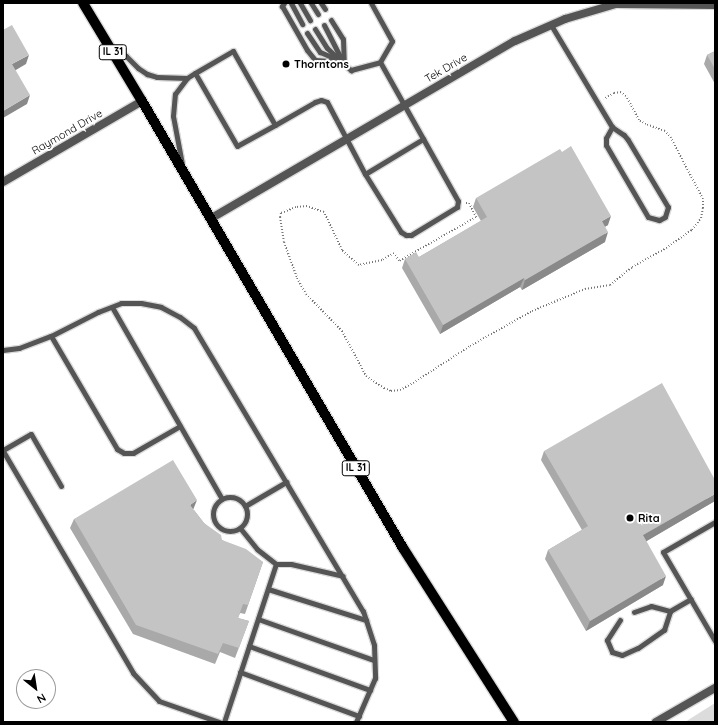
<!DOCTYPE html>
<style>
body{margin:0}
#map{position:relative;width:718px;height:725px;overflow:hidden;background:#fff;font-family:Quicksand,sans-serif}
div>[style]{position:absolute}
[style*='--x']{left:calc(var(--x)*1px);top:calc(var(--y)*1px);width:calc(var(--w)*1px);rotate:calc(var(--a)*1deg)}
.green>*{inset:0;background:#dcdcdc}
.path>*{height:2px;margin-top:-1px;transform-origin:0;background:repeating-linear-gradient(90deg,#777 0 1px,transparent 0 3px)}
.roads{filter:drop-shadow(1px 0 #dbdbdb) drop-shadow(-1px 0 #dbdbdb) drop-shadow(0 1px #dbdbdb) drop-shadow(0 -1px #dbdbdb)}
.lane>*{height:5px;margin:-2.5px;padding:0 2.5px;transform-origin:2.5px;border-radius:2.5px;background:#555}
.lane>.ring{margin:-2.5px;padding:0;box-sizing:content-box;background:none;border:5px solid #555;border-radius:50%}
.street>*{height:8px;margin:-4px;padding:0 4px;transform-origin:4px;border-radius:4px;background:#555}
.primary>*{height:10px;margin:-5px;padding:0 5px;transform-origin:5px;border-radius:5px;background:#000}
.wall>*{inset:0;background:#a9a9a9}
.shaded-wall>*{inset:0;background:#898989}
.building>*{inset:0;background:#c4c4c4}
.dots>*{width:11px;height:11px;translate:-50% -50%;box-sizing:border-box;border:2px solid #fff;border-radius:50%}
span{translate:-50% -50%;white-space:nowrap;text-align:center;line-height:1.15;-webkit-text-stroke:4px #fff;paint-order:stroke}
.shield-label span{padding:1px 3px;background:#fff;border:1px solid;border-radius:3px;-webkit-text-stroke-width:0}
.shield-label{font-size:10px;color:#000;font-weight:700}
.poi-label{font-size:11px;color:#000;font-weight:700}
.left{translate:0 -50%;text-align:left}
.street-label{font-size:11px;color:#000}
.frame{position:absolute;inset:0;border:4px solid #000;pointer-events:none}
.north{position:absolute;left:16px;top:669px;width:40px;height:40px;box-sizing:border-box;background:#fff;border:1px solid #999;border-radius:50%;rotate:150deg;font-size:11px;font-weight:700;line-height:16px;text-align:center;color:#000}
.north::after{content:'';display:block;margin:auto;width:14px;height:18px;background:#000;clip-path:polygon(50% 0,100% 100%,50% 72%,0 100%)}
</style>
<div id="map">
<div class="green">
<div style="clip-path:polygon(715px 703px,715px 722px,685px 722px)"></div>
</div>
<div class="path">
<div style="--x:466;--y:203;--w:3;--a:0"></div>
<div style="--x:469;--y:203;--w:16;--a:63"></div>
<div style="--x:476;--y:217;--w:89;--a:150.3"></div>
<div style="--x:399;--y:261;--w:9;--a:-122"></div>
<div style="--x:394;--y:253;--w:14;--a:150"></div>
<div style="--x:382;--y:260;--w:24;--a:168"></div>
<div style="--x:359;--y:265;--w:23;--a:-139"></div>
<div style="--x:342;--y:250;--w:42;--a:-115.3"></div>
<div style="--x:324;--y:212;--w:18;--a:-161"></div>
<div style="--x:307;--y:206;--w:11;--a:175"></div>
<div style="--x:296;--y:207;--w:16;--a:158"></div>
<div style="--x:281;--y:213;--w:4;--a:104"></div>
<div style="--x:280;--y:217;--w:25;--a:81"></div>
<div style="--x:284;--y:242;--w:38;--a:70"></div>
<div style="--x:297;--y:278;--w:18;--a:61"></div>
<div style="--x:306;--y:294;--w:52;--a:45.8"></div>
<div style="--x:342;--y:331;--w:51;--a:61.9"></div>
<div style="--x:366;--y:376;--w:22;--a:34"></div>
<div style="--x:384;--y:388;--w:8;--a:23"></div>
<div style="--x:391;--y:391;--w:9;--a:-6"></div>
<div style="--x:400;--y:390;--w:15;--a:-28"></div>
<div style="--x:413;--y:383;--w:68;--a:-33"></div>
<div style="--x:470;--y:346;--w:71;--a:-29.4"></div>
<div style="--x:532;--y:311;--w:57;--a:-22.5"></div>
<div style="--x:585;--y:289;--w:25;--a:-9"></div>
<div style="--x:610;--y:285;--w:28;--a:-39"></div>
<div style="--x:632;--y:267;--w:39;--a:-29"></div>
<div style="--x:666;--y:248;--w:32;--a:-35"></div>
<div style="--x:692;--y:230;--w:15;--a:-53"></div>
<div style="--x:701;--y:218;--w:10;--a:-79"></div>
<div style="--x:703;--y:208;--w:9;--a:-90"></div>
<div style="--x:703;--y:199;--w:69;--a:-117.7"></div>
<div style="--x:671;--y:138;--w:9;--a:-131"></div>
<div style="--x:665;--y:131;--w:20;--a:-160"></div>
<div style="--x:646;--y:124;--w:8;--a:-150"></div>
<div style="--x:639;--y:120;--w:27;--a:-118"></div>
<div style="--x:626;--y:96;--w:6;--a:-141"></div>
<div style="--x:621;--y:92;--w:7;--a:172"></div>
<div style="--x:614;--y:93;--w:12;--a:149"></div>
</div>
<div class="roads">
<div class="lane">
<div style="--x:284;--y:3;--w:4;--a:124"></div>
<div style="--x:282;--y:6;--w:51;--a:60.4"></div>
<div style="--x:307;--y:50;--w:13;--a:51"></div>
<div style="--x:315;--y:60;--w:29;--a:4"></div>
<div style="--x:291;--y:3;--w:24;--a:62"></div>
<div style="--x:300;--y:3;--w:20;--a:60"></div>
<div style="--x:311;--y:3;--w:13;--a:58"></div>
<div style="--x:321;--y:3;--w:7;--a:56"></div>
<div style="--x:331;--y:20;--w:22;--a:58"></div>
<div style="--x:343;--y:39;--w:23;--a:88"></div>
<div style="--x:324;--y:25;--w:39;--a:63"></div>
<div style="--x:551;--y:25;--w:119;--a:59.1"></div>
<div style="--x:612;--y:127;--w:14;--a:34"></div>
<div style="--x:624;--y:135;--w:6;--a:51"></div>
<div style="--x:628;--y:140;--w:78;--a:59.2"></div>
<div style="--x:668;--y:207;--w:10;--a:107"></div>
<div style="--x:665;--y:217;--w:7;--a:153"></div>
<div style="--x:659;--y:220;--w:11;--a:-165"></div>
<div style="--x:648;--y:217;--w:83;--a:-120.3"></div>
<div style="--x:606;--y:145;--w:7;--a:-90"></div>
<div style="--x:606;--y:138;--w:13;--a:-61"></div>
<div style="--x:315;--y:29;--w:22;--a:58"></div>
<div style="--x:327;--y:48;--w:33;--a:43"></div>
<div style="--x:351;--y:70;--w:30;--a:-15"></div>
<div style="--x:307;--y:33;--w:23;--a:56"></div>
<div style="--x:320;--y:52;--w:21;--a:23"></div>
<div style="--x:112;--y:48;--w:16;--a:30"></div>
<div style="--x:126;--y:56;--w:17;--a:45"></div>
<div style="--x:138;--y:68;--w:11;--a:34"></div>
<div style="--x:147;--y:74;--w:10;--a:17"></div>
<div style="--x:157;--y:77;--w:30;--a:2"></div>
<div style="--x:275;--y:125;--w:46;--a:-29.9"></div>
<div style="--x:315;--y:102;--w:6;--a:-18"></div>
<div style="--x:321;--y:100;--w:6;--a:18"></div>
<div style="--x:327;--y:102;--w:81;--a:62.2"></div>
<div style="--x:365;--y:174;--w:68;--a:58.2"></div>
<div style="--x:401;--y:232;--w:6;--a:31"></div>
<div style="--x:406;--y:235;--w:5;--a:0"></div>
<div style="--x:411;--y:235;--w:54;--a:-31.3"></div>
<div style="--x:457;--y:207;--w:6;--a:-81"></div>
<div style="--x:458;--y:201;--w:159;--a:-119.3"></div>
<div style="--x:380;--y:62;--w:24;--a:-60"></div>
<div style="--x:392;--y:41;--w:43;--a:-118.9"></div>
<div style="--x:182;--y:164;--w:49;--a:-100.6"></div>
<div style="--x:173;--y:116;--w:22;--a:-85"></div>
<div style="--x:175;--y:94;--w:20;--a:-53"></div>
<div style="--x:187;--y:78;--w:9;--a:-32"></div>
<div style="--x:195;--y:73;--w:44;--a:-30.1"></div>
<div style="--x:233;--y:51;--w:85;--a:60.4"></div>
<div style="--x:275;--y:125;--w:43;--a:151.1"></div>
<div style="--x:237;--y:146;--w:84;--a:-119.9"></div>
<div style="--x:365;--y:174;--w:68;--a:-31.1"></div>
<div style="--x:112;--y:307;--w:221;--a:60.2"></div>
<div style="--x:51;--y:336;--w:131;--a:59.7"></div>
<div style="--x:117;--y:449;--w:8;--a:30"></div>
<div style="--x:124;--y:453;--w:9;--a:0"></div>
<div style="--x:133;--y:453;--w:54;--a:-29.9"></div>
<div style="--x:3;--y:350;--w:16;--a:-7"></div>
<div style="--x:19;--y:348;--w:34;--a:-21"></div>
<div style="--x:51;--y:336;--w:53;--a:-27.1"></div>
<div style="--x:98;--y:312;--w:25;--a:-21"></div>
<div style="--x:121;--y:303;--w:20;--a:0"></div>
<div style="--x:141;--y:303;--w:20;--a:11"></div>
<div style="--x:161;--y:307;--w:21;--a:28"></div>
<div style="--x:180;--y:317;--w:18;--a:38"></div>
<div style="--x:194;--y:328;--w:330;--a:59.2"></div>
<div style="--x:363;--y:611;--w:36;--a:72"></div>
<div style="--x:374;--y:645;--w:33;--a:88"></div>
<div style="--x:375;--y:678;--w:48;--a:113.4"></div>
<div style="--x:3;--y:450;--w:32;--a:-30"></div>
<div style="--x:31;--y:434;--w:60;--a:60"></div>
<div style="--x:3;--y:451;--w:257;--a:59.6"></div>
<div style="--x:133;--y:673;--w:38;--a:47"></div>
<div style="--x:159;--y:701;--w:64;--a:19.3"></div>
<div class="ring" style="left:213px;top:497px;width:29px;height:29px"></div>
<div style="--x:245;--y:506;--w:48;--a:-30.3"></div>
<div style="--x:715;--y:522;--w:60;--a:150"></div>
<div style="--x:663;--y:552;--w:103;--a:59.7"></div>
<div style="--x:276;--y:564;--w:15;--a:0"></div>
<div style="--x:291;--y:564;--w:53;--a:13"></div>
<div style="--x:268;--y:589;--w:103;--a:17.6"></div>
<div style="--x:634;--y:612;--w:18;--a:-19"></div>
<div style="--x:651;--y:606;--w:20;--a:15"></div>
<div style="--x:258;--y:619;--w:123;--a:19.5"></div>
<div style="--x:620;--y:620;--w:24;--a:123"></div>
<div style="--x:607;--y:640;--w:13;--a:67"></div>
<div style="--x:612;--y:652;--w:10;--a:17"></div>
<div style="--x:622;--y:655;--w:17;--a:-24"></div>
<div style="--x:638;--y:648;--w:32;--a:-35"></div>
<div style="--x:664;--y:630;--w:20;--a:-72"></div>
<div style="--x:670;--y:611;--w:24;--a:-30"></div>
<div style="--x:249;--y:646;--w:129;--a:20"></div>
<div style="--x:240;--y:672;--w:127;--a:20.3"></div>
<div style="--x:224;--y:722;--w:166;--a:-71.8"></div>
<div style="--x:276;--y:564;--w:24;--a:-142"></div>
<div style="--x:257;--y:549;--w:27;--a:-129"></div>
</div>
<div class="street">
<div style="--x:3;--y:182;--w:161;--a:-30.2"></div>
<div style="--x:210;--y:219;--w:353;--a:-30.3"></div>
<div style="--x:515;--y:41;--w:55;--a:-23.7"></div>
<div style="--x:565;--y:19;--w:53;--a:-16.4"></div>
<div style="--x:616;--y:4;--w:99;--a:0.6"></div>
<div style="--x:656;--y:722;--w:68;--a:-30"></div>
</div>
<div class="primary">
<div style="--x:83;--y:3;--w:114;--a:59"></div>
<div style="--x:142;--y:101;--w:518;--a:59.72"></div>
<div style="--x:403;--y:548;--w:206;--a:57.5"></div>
</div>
</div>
<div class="wall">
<div style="clip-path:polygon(715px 51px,715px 84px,704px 64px,707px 55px)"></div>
<div style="clip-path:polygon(476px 198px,608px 225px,605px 227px,605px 242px,522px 290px,520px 287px,440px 334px,402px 268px,405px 259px,419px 257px,481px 221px,473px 207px)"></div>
<div style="clip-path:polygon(544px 451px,715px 501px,646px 541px,663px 585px,586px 631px,545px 559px,548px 550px,582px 530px,541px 460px)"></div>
<div style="clip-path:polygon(194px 510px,204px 523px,222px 540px,263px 562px,245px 614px,240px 613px,238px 618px,249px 621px,235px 658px,220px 652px,215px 664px,133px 634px,70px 528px,74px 519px)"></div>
</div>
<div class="shaded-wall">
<div style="clip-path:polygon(29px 55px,26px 64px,9px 74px,12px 64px)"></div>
<div style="clip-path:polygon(30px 95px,27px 104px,3px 118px,3px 111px)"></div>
<div style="clip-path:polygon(611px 216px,608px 225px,598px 230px,602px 221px)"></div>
<div style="clip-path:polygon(608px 232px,605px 242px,522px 290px,525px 280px)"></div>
<div style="clip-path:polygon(524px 278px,520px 287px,440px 334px,443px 325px)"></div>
<div style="clip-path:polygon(715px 494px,715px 501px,640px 545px,643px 535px)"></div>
<div style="clip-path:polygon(197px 500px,193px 510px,190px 505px)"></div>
<div style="clip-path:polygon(666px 576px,663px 585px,586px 631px,590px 621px)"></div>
</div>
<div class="building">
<div style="clip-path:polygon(12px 25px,29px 55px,12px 64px,30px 95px,3px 111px,3px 30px)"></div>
<div style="clip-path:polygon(715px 51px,715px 69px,707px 55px)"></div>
<div style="clip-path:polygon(571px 146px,611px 216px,602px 221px,608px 232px,525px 280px,524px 278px,443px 325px,405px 259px,416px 252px,419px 257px,487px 217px,476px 198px,560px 149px,562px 152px)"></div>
<div style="clip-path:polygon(662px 383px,715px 480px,715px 494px,643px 535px,666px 576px,590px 621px,548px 550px,588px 526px,544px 451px)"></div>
<div style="clip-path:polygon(173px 460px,197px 500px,190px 505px,204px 523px,221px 535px,222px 540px,246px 549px,263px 562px,248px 605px,243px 604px,238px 618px,249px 621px,239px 648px,223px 643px,218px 654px,136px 625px,74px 519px)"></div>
</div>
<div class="dots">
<div style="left:286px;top:64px;background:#000"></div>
<div style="left:630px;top:518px;background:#000"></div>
</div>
<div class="shield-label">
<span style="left:113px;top:52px">IL 31</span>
<span style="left:356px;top:468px">IL 31</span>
</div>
<div class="poi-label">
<span class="left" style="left:294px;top:64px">Thorntons</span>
<span class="left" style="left:638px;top:518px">Rita</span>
</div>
<div class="street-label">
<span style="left:446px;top:68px;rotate:-30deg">Tek Drive</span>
<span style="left:67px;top:132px;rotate:-30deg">Raymond Drive</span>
</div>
<div class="frame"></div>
<div class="north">N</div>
</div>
